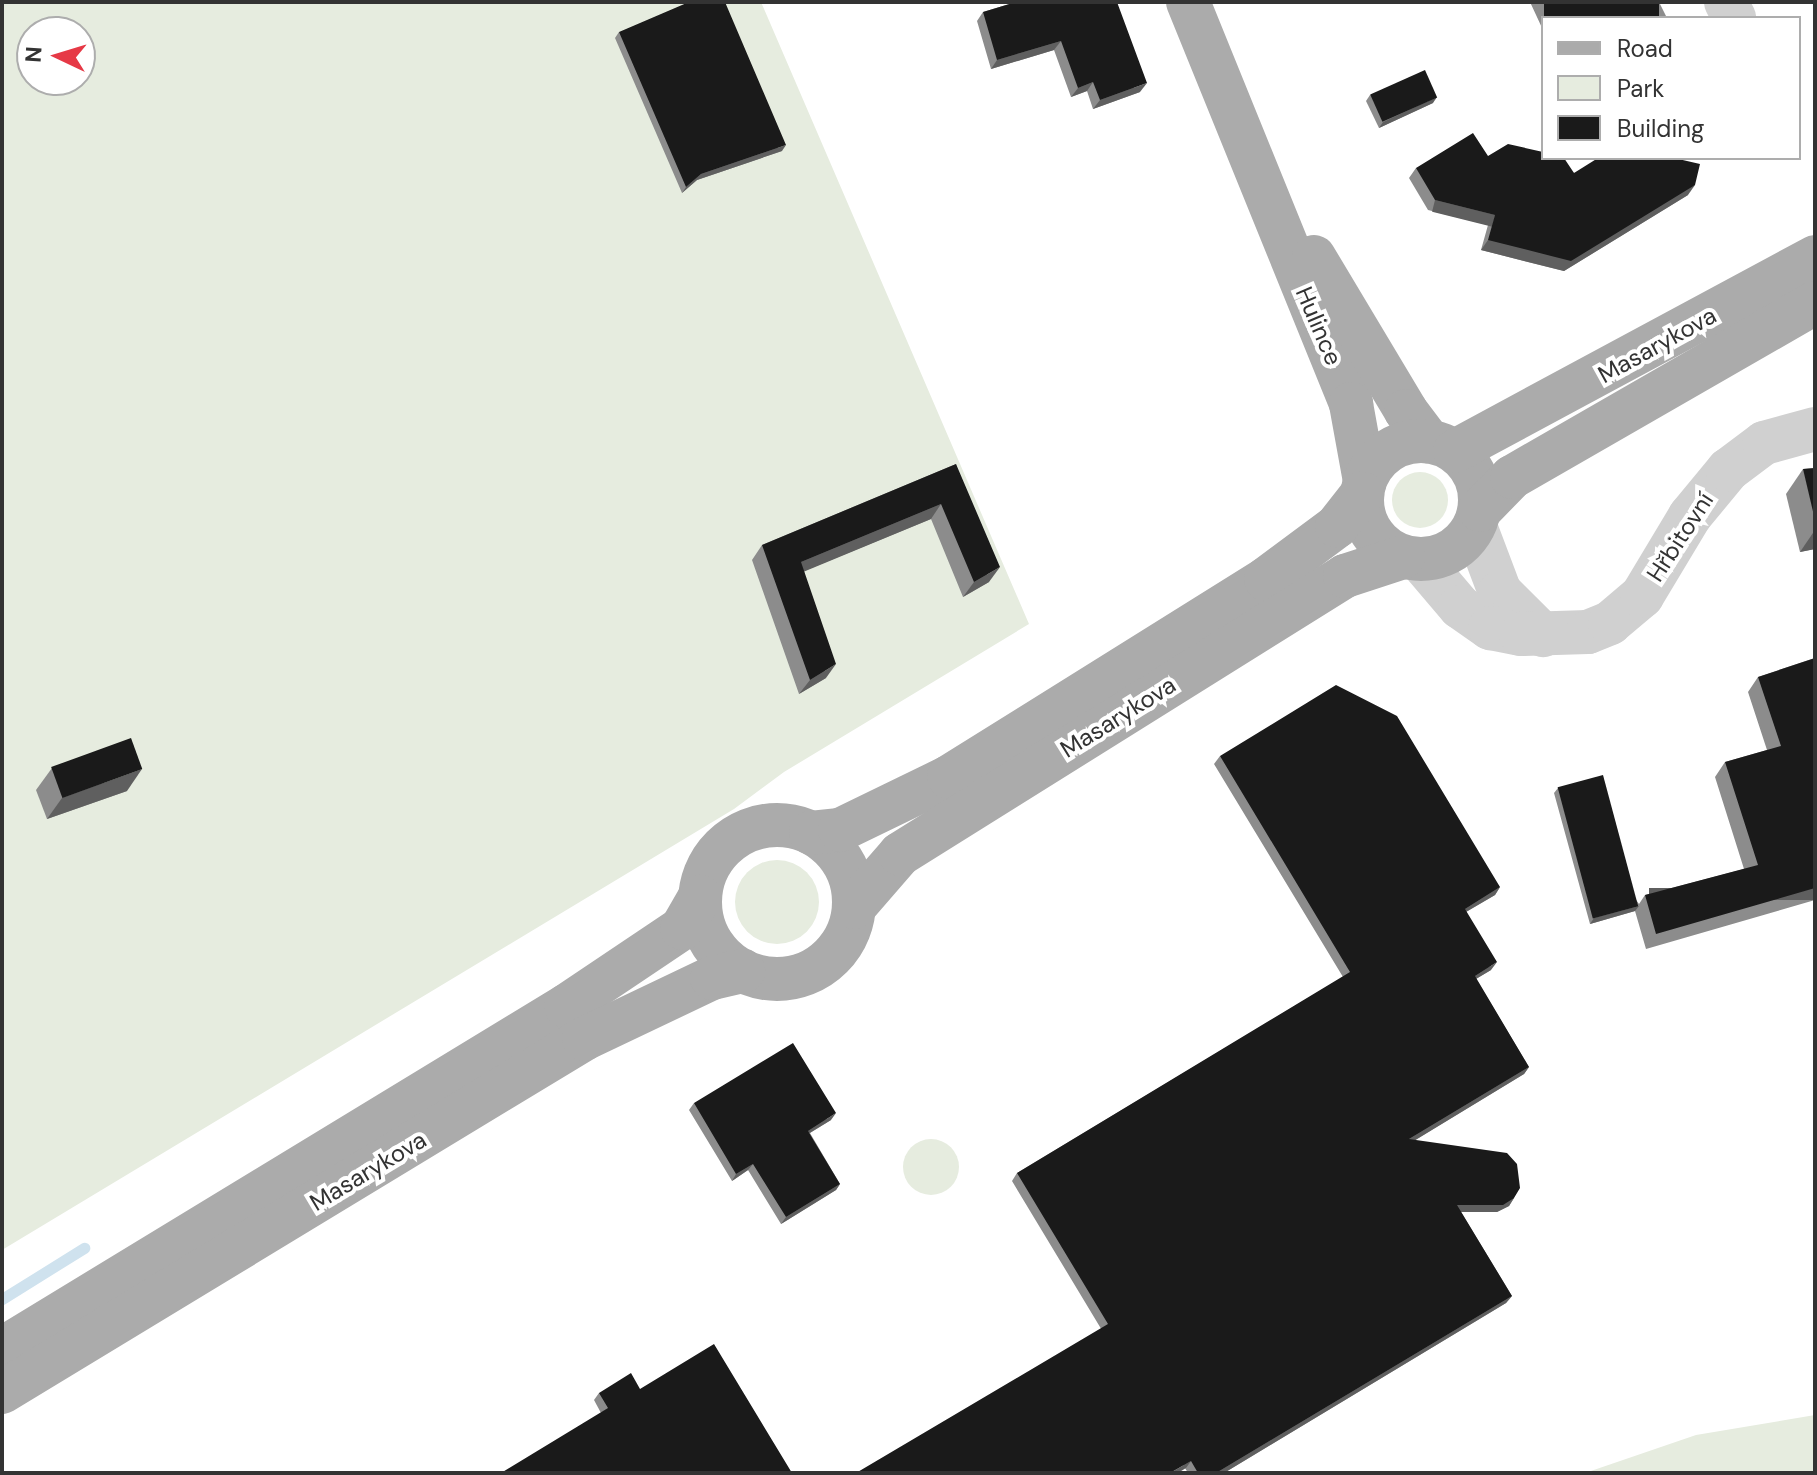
<!DOCTYPE html>
<meta charset="utf-8">
<style>
body{margin:0}
#map{position:relative;width:1817px;height:1475px;overflow:hidden;background:#fff;font-family:"DM Sans",sans-serif}
div>[style]{position:absolute}
[style*='--x']{left:calc(var(--x)*1px);top:calc(var(--y)*1px);width:calc(var(--w)*1px);rotate:calc(var(--a)*1deg)}
.green>*{inset:0;background:#e6ecdf}
.round{border-radius:50%}
.stream>*{height:11px;margin:-5.5px;padding:0 5.5px;transform-origin:5.5px;border-radius:5.5px;background:#cfe2ee}
.minor>*{height:44px;margin:-22px;padding:0 22px;transform-origin:22px;border-radius:22px;background:#d0d0d0}
.major>*{height:44px;margin:-22px;padding:0 22px;transform-origin:22px;border-radius:22px;background:#ababab}
.major>.ring{margin:-22px;padding:0;box-sizing:content-box;background:none;border:44px solid #ababab;border-radius:50%}
.wall>*{inset:0;background:#8c8c8c}
.shaded-wall>*{inset:0;background:#5f5f5f;transform-origin:0 0}
.building>*{inset:0;background:#1a1a1a;transform-origin:0 0}
span{translate:-50% -50%;white-space:nowrap;text-align:center;line-height:1.15;-webkit-text-stroke:8px #fff;paint-order:stroke}
.street-label{font-size:24px;color:#333}
.frame{position:absolute;inset:0;border:4px solid #333;pointer-events:none}
.legend{position:absolute;left:1541px;top:16px;width:260px;height:144px;box-sizing:border-box;background:#fff;border:2px solid #adadad;margin:0;padding:10px 14px;list-style:none;font-size:24px;color:#333}
.legend li{display:flex;align-items:center;gap:16px;height:40px}
.legend b{width:40px;border:2px solid #adadad}
.north{position:absolute;left:16px;top:16px;width:80px;height:80px;box-sizing:border-box;background:#fff;border:2px solid #adadad;border-radius:50%;rotate:274deg;font-size:22px;font-weight:700;line-height:32px;text-align:center;color:#333}
.north::after{content:'';display:block;margin:auto;width:28px;height:36px;background:#e63946;clip-path:polygon(50% 0,100% 100%,50% 72%,0 100%)}
</style>
<div id="map">
<div class="green">
<div style="clip-path:polygon(evenodd,2px 2px,761px 2px,1029px 624px,784px 772px,734px 809px,2px 1250px,2px 2px,32px 32px,80px 32px,80px 80px,32px 80px,32px 32px)"></div>
<div class="round" style="left:1392px;top:472px;width:56px;height:56px"></div>
<div class="round" style="left:735px;top:860px;width:84px;height:84px"></div>
<div class="round" style="left:903px;top:1139px;width:56px;height:56px"></div>
<div style="clip-path:polygon(1815px 1415px,1815px 1473px,1585px 1473px,1696px 1435px)"></div>
</div>
<div class="stream">
<div style="--x:2;--y:1299;--w:97;--a:-31.9"></div>
</div>
<div class="minor">
<div style="--x:1726;--y:2;--w:18;--a:63"></div>
<div style="--x:1475;--y:526;--w:71;--a:69.3"></div>
<div style="--x:1500;--y:592;--w:61;--a:45"></div>
<div style="--x:1420;--y:560;--w:62;--a:49.6"></div>
<div style="--x:1460;--y:607;--w:37;--a:35"></div>
<div style="--x:1490;--y:628;--w:32;--a:11"></div>
<div style="--x:1521;--y:634;--w:67;--a:-1.7"></div>
<div style="--x:1588;--y:632;--w:24;--a:-22"></div>
<div style="--x:1610;--y:623;--w:42;--a:-40.2"></div>
<div style="--x:1642;--y:596;--w:93;--a:-59"></div>
<div style="--x:1690;--y:516;--w:60;--a:-50.4"></div>
<div style="--x:1728;--y:470;--w:45;--a:-36.9"></div>
<div style="--x:1764;--y:443;--w:53;--a:-15.4"></div>
</div>
<div class="major">
<div style="--x:1188;--y:2;--w:434;--a:67.9"></div>
<div style="--x:1351;--y:404;--w:78;--a:79.7"></div>
<div style="--x:1314;--y:257;--w:179;--a:59.1"></div>
<div style="--x:1406;--y:411;--w:38;--a:53"></div>
<div class="ring" style="left:1362px;top:441px;width:74px;height:74px"></div>
<div style="--x:1455;--y:451;--w:409;--a:-28.3"></div>
<div style="--x:1480;--y:510;--w:46;--a:-45.9"></div>
<div style="--x:1512;--y:477;--w:349;--a:-29.9"></div>
<div class="ring" style="left:700px;top:825px;width:110px;height:110px"></div>
<div style="--x:811;--y:833;--w:29;--a:-6"></div>
<div style="--x:840;--y:830;--w:121;--a:-25.9"></div>
<div style="--x:949;--y:777;--w:374;--a:-32"></div>
<div style="--x:1266;--y:579;--w:89;--a:-36.7"></div>
<div style="--x:1337;--y:526;--w:41;--a:-52"></div>
<div style="--x:854;--y:907;--w:70;--a:-49"></div>
<div style="--x:900;--y:854;--w:525;--a:-31.99"></div>
<div style="--x:1345;--y:576;--w:61;--a:-18.1"></div>
<div style="--x:2;--y:1349;--w:660;--a:-31.31"></div>
<div style="--x:566;--y:1006;--w:140;--a:-33.9"></div>
<div style="--x:682;--y:928;--w:36;--a:-60"></div>
<div style="--x:2;--y:1392;--w:681;--a:-31.24"></div>
<div style="--x:584;--y:1039;--w:142;--a:-25.5"></div>
<div style="--x:712;--y:978;--w:32;--a:-13"></div>
</div>
<div class="wall">
<div style="clip-path:polygon(1016px 2px,1140px 92px,1093px 109px,1087px 91px,1071px 97px,1054px 50px,991px 69px,977px 21px,983px 12px)"></div>
<div style="clip-path:polygon(1530px 2px,1659px 2px,1667px 18px,1543px 18px,1543px 30px)"></div>
<div style="clip-path:polygon(619px 32px,782px 151px,697px 180px,682px 193px,615px 38px)"></div>
<div style="clip-path:polygon(1370px 95px,1433px 103px,1379px 128px,1366px 101px)"></div>
<div style="clip-path:polygon(1488px 156px,1688px 195px,1564px 271px,1481px 250px,1488px 225px,1428px 210px,1409px 178px,1416px 168px)"></div>
<div style="clip-path:polygon(956px 464px,989px 582px,963px 597px,931px 519px,804px 571px,826px 678px,799px 694px,752px 560px,762px 545px)"></div>
<div style="clip-path:polygon(1815px 468px,1815px 549px,1800px 552px,1786px 494px,1803px 469px)"></div>
<div style="clip-path:polygon(1815px 658px,1815px 900px,1646px 949px,1635px 911px,1590px 924px,1554px 793px,1558px 788px,1639px 904px,1645px 895px,1744px 869px,1715px 777px,1725px 762px,1767px 750px,1748px 692px,1758px 677px)"></div>
<div style="clip-path:polygon(1220px 756px,1500px 887px,1495px 895px,1466px 912px,1491px 970px,1476px 979px,1529px 1067px,1524px 1074px,1415px 1140px,1514px 1198px,1509px 1206px,1497px 1212px,1461px 1212px,1512px 1296px,1506px 1303px,1224px 1473px,1188px 1473px,1012px 1181px,1017px 1173px,1343px 977px,1214px 764px)"></div>
<div style="clip-path:polygon(52px 768px,127px 791px,47px 819px,36px 790px)"></div>
<div style="clip-path:polygon(694px 1103px,831px 1120px,810px 1133px,840px 1184px,836px 1190px,781px 1224px,748px 1170px,732px 1181px,689px 1110px)"></div>
<div style="clip-path:polygon(640px 1389px,601px 1413px,594px 1400px,599px 1393px)"></div>
</div>
<div class="shaded-wall">
<div style="clip-path:polygon(1061px 41px,1054px 50px,991px 69px,997px 60px)"></div>
<div style="clip-path:polygon(1093px 82px,1087px 91px,1071px 97px,1078px 88px)"></div>
<div style="clip-path:polygon(1147px 83px,1140px 92px,1093px 109px,1100px 100px)"></div>
<div style="clip-path:polygon(1437px 97px,1433px 103px,1379px 128px,1383px 122px)"></div>
<div style="clip-path:polygon(786px 145px,782px 151px,697px 180px,682px 193px,686px 187px,701px 174px)"></div>
<div style="clip-path:polygon(1695px 185px,1688px 195px,1564px 271px,1481px 250px,1488px 240px)"></div>
<div style="left:1435px;top:200px;width:62px;height:12px;rotate:14deg"></div>
<div style="clip-path:polygon(941px 504px,931px 519px,791px 577px,801px 562px)"></div>
<div style="clip-path:polygon(1815px 530px,1815px 549px,1800px 552px)"></div>
<div style="clip-path:polygon(1000px 567px,989px 582px,963px 597px,974px 582px)"></div>
<div style="clip-path:polygon(836px 664px,826px 678px,799px 694px,810px 680px)"></div>
<div style="clip-path:polygon(142px 769px,127px 791px,47px 819px,62px 798px)"></div>
<div style="clip-path:polygon(1500px 887px,1495px 895px,1459px 916px,1465px 909px)"></div>
<div style="left:1815px;top:888px;width:12px;height:166px;rotate:90deg"></div>
<div style="clip-path:polygon(1639px 906px,1635px 911px,1590px 924px,1594px 918px)"></div>
<div style="clip-path:polygon(1497px 962px,1491px 970px,1469px 983px,1475px 976px)"></div>
<div style="clip-path:polygon(1529px 1067px,1524px 1074px,1404px 1147px,1409px 1139px)"></div>
<div style="clip-path:polygon(836px 1113px,831px 1120px,803px 1137px,808px 1131px)"></div>
<div style="clip-path:polygon(753px 1164px,748px 1170px,732px 1181px,736px 1174px)"></div>
<div style="clip-path:polygon(840px 1184px,836px 1190px,781px 1224px,786px 1217px)"></div>
<div style="clip-path:polygon(1514px 1198px,1509px 1206px,1497px 1212px,1452px 1212px,1457px 1205px)"></div>
<div style="clip-path:polygon(1512px 1296px,1506px 1303px,1224px 1473px,1216px 1473px)"></div>
<div style="clip-path:polygon(1191px 1461px,1186px 1468px,1178px 1473px,1170px 1473px)"></div>
</div>
<div class="building">
<div style="clip-path:polygon(689px 2px,725px 2px,786px 145px,701px 174px,686px 187px,619px 32px)"></div>
<div style="clip-path:polygon(1016px 2px,1117px 2px,1147px 83px,1100px 100px,1093px 82px,1078px 88px,1061px 41px,997px 60px,983px 12px)"></div>
<div style="left:1544px;top:2px;width:115px;height:17px"></div>
<div style="left:1425px;top:70px;width:30px;height:60px;rotate:66deg"></div>
<div style="clip-path:polygon(1473px 133px,1488px 156px,1508px 144px,1543px 152px,1543px 158px,1564px 158px,1574px 173px,1598px 158px,1674px 158px,1700px 164px,1695px 185px,1571px 261px,1488px 240px,1495px 215px,1435px 200px,1416px 168px)"></div>
<div style="clip-path:polygon(956px 464px,1000px 567px,974px 582px,941px 504px,801px 562px,836px 664px,810px 680px,762px 545px)"></div>
<div style="clip-path:polygon(1815px 468px,1815px 520px,1803px 469px)"></div>
<div style="clip-path:polygon(1815px 658px,1815px 888px,1656px 934px,1645px 895px,1758px 865px,1725px 762px,1781px 746px,1758px 677px)"></div>
<div style="clip-path:polygon(1336px 685px,1397px 716px,1500px 887px,1465px 909px,1497px 962px,1475px 976px,1529px 1067px,1409px 1139px,1507px 1153px,1517px 1164px,1520px 1188px,1514px 1198px,1503px 1205px,1457px 1205px,1512px 1296px,1216px 1473px,1198px 1473px,1191px 1461px,1170px 1473px,856px 1473px,1108px 1324px,1017px 1173px,1350px 972px,1220px 756px)"></div>
<div style="left:131px;top:738px;width:33px;height:85px;rotate:70deg"></div>
<div style="left:1603px;top:775px;width:136px;height:47px;rotate:75deg"></div>
<div style="clip-path:polygon(793px 1043px,836px 1113px,808px 1131px,840px 1184px,786px 1217px,753px 1164px,736px 1174px,694px 1103px)"></div>
<div style="clip-path:polygon(714px 1344px,792px 1473px,501px 1473px,608px 1408px,599px 1393px,631px 1373px,640px 1389px)"></div>
</div>
<div class="street-label">
<span style="left:1319px;top:326px;rotate:67deg">Hulince</span>
<span style="left:1657px;top:345px;rotate:-29deg">Masarykova</span>
<span style="left:1680px;top:537px;rotate:-57deg">Hřbitovní</span>
<span style="left:1118px;top:717px;rotate:-32deg">Masarykova</span>
<span style="left:368px;top:1171px;rotate:-31deg">Masarykova</span>
</div>
<div class="frame"></div>
<ul class="legend">
<li><b style="height:10px;background:#ababab"></b>Road</li>
<li><b style="height:22px;background:#e6ecdf"></b>Park</li>
<li><b style="height:22px;background:#1a1a1a"></b>Building</li>
</ul>
<div class="north">N</div>
</div>
